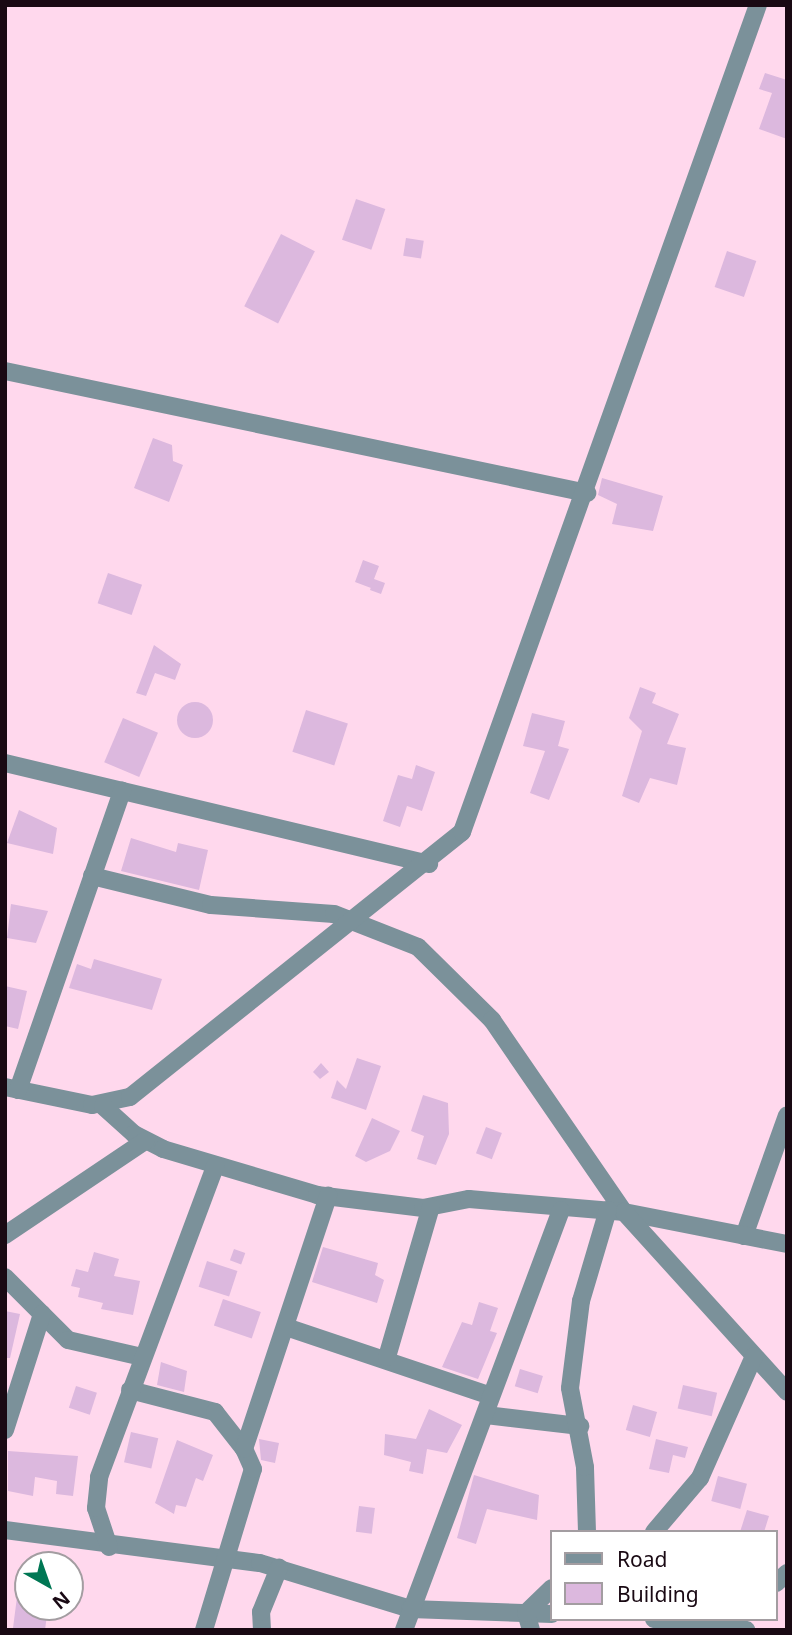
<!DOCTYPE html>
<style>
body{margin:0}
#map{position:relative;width:792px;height:1635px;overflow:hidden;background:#ffd8ed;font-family:"Noto Sans",sans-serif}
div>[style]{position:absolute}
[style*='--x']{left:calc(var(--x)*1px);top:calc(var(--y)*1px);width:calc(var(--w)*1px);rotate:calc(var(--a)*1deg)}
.building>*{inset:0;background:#dcb8de;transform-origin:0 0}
.round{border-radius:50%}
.minor>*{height:18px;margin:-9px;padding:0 9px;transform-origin:9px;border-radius:9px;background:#7b919a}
span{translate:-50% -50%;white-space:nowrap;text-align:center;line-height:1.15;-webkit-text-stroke:5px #fff;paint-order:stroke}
.frame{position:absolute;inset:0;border:7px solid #190913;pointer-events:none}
.legend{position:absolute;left:550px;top:1530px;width:228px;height:91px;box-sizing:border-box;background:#fff;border:2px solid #a39da1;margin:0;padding:9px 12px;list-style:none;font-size:21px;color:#190913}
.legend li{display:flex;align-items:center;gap:14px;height:35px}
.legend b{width:35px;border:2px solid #a39da1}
.north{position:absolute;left:14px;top:1551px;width:70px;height:70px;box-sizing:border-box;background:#fff;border:2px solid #a39da1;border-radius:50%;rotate:140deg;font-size:19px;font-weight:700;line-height:28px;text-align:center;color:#190913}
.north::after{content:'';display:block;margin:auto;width:24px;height:32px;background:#007754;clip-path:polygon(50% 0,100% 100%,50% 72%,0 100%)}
</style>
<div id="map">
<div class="building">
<div style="clip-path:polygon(765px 73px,787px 80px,787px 139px,759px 129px,772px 93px,759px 89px)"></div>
<div style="left:356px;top:199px;width:31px;height:43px;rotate:19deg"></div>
<div style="left:281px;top:234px;width:38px;height:81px;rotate:27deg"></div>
<div style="left:406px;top:238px;width:18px;height:18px;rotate:9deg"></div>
<div style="left:727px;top:251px;width:31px;height:38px;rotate:19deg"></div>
<div style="clip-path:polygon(153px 438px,172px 445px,173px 461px,183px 465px,169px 502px,134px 488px)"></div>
<div style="clip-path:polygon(602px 478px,663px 496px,653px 531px,612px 524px,617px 504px,598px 495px)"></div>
<div style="clip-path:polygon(363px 560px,379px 566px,374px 579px,385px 583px,381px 594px,370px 590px,373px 581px,371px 588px,355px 582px)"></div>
<div style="left:108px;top:573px;width:36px;height:32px;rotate:19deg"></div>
<div style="clip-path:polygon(154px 645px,181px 664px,175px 680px,155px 673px,146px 696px,136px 693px)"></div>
<div style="clip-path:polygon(640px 687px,656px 693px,652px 703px,679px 714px,667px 744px,686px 748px,677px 785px,650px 778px,639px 803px,622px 796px,642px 731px,629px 718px)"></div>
<div class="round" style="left:177px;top:702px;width:36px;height:36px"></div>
<div style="left:306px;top:710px;width:44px;height:44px;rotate:18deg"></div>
<div style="clip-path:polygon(532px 713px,565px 721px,558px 746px,569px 749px,549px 800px,530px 793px,545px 751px,523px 746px)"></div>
<div style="left:123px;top:718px;width:38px;height:48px;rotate:23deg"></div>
<div style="clip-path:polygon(416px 765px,435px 772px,422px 811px,407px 806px,400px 827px,383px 821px,398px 775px,412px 779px)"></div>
<div style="clip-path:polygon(19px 810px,57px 828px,53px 854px,7px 843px)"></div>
<div style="clip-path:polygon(131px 838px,176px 852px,178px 843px,208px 850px,199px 890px,121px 871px)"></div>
<div style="clip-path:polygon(11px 904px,48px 911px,36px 943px,7px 938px)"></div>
<div style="clip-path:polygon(94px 959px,162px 979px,152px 1010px,69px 988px,77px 964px,91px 969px)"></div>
<div style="clip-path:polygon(5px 986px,27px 991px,18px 1029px,5px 1026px)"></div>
<div style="clip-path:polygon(357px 1058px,381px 1066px,366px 1110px,331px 1098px,337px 1080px,346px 1089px)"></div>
<div style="clip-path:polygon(321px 1063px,329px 1072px,320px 1079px,313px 1072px)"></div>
<div style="clip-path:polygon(423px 1095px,448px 1103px,449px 1134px,436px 1165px,417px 1159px,424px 1136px,411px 1131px)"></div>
<div style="clip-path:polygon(372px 1118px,400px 1131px,390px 1151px,366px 1162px,355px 1156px)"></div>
<div style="left:486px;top:1127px;width:17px;height:28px;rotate:21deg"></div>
<div style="clip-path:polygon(323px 1247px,378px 1263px,375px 1275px,384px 1280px,377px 1303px,312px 1282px)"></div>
<div style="left:234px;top:1249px;width:12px;height:12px;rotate:20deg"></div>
<div style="clip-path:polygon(94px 1252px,119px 1259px,114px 1276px,140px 1281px,133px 1315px,101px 1309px,103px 1303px,78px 1297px,80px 1288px,71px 1286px,76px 1269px,88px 1272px)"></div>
<div style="left:207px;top:1261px;width:32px;height:27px;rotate:18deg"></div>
<div style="left:223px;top:1299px;width:40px;height:28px;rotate:19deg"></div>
<div style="clip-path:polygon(479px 1302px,498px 1308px,490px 1331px,497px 1333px,478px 1379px,442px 1367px,462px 1322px,472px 1325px)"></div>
<div style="clip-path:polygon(5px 1311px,20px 1314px,10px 1358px,5px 1358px)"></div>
<div style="clip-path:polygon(161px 1362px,187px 1371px,184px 1392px,157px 1385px)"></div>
<div style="left:520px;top:1369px;width:24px;height:18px;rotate:17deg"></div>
<div style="left:683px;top:1385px;width:35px;height:24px;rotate:13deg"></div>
<div style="left:76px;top:1386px;width:22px;height:23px;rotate:18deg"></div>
<div style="left:633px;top:1405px;width:25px;height:26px;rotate:16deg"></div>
<div style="clip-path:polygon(429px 1409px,462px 1425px,447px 1453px,427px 1449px,423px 1474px,409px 1471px,411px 1462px,384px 1455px,385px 1434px,416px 1439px)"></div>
<div style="left:131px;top:1432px;width:28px;height:31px;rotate:13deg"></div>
<div style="clip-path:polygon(259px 1439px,279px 1443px,275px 1463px,261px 1460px)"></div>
<div style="clip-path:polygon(656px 1439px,688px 1447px,685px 1458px,673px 1455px,669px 1473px,649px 1469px)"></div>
<div style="clip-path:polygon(177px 1440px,213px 1455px,203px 1481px,196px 1478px,186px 1507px,176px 1505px,174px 1514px,155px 1503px)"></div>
<div style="clip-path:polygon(8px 1451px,78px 1456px,73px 1496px,56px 1494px,57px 1481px,35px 1477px,33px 1496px,8px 1491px)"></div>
<div style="clip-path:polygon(474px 1475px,539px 1495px,537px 1520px,487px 1509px,476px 1544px,457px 1538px)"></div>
<div style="left:718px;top:1476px;width:30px;height:26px;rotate:15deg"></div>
<div style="left:359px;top:1506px;width:16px;height:26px;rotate:7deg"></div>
<div style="clip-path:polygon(747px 1510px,769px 1516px,764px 1532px,740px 1532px)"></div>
<div style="clip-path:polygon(17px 1597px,28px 1598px,28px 1607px,48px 1607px,45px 1630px,13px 1628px)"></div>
</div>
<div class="minor">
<div style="--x:5;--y:371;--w:595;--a:11.84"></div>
<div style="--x:5;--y:763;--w:436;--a:13.4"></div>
<div style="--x:92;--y:876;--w:122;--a:13.7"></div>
<div style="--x:211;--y:905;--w:123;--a:4.2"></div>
<div style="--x:334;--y:914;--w:90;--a:21.4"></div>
<div style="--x:418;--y:947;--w:104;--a:44.6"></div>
<div style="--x:492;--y:1020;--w:233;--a:55.5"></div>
<div style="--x:5;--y:1087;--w:89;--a:11.7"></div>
<div style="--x:92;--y:1105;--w:39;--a:-12"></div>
<div style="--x:130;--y:1097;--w:425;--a:-38.6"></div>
<div style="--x:462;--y:832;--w:878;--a:-70.31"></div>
<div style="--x:18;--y:1090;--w:317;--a:-70.8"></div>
<div style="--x:103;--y:1106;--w:42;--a:42.1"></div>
<div style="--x:134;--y:1134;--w:33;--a:27"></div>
<div style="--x:163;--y:1149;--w:161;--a:16.6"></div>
<div style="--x:317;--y:1195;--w:107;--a:7"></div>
<div style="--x:423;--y:1208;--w:47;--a:-11.1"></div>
<div style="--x:469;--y:1199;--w:156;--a:4.8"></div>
<div style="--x:5;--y:1235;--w:169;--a:-33.9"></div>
<div style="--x:744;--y:1236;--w:128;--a:-70.4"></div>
<div style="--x:787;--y:1244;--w:166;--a:-168.9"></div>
<div style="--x:624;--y:1212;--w:243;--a:47.8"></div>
<div style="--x:5;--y:1277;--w:89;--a:45"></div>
<div style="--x:68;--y:1340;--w:76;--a:12.9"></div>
<div style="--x:286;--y:1327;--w:216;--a:18.6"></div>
<div style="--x:387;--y:1357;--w:156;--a:-73.7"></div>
<div style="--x:130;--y:1390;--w:88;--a:14.5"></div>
<div style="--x:215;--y:1412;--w:47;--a:51.9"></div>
<div style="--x:486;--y:1415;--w:95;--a:6.7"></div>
<div style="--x:5;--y:1430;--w:122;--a:-72.3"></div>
<div style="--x:5;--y:1530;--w:257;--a:7.4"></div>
<div style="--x:260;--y:1563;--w:157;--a:17"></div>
<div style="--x:410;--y:1609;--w:142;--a:2"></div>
<div style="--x:587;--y:1532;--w:65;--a:-91.8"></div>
<div style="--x:585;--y:1467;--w:80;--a:-100.8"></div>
<div style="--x:570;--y:1388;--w:88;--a:-82.8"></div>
<div style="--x:581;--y:1301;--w:95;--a:-73.5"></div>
<div style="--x:654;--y:1532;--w:71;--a:-49.6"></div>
<div style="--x:700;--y:1478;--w:133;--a:-66.1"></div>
<div style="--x:109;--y:1547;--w:41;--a:-108.4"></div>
<div style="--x:96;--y:1508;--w:31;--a:-84"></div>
<div style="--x:99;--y:1477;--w:332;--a:-69.5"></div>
<div style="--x:776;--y:1583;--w:15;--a:-42"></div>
<div style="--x:654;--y:1619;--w:93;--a:6.8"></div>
<div style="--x:204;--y:1630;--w:168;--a:-73.1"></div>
<div style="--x:253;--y:1469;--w:22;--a:-114"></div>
<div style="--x:244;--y:1449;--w:267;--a:-71.6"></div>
<div style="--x:262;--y:1630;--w:18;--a:-93"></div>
<div style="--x:261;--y:1612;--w:48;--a:-67.8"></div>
<div style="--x:404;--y:1630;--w:448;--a:-69.5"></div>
<div style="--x:531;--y:1630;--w:18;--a:-106"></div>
<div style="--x:526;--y:1613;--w:36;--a:-44"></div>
</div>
<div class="frame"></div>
<ul class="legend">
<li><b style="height:9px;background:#7b919a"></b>Road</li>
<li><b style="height:19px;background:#dcb8de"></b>Building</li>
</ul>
<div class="north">N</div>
</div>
